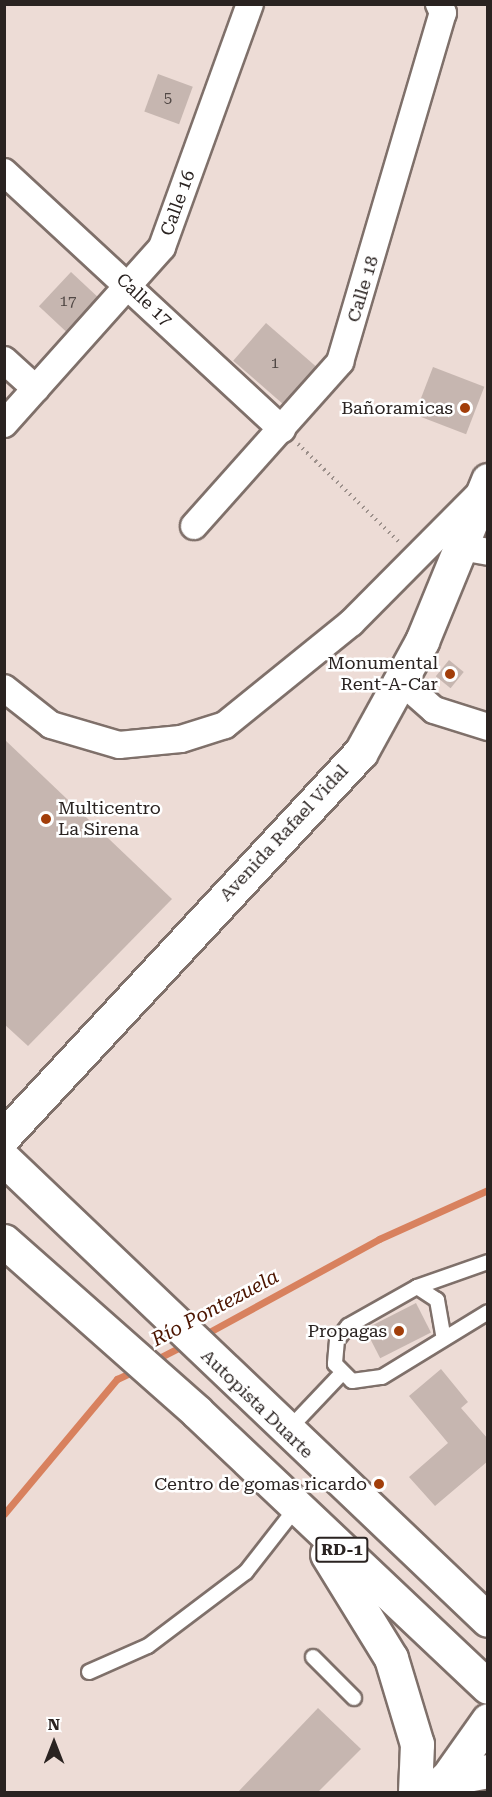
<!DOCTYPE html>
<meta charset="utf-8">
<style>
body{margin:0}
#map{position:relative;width:492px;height:1797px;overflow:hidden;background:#eddcd6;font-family:"Roboto Serif",serif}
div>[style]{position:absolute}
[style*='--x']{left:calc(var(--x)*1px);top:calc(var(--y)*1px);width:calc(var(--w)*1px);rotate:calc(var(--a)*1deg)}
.stream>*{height:7px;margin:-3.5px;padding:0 3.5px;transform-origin:3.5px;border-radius:3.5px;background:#d8815e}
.building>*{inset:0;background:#c6b6b0;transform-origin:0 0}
.path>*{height:4px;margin-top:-2px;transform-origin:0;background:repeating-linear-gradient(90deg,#9c908b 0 1.5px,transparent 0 6px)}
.roads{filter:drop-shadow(2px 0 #7f706a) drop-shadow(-2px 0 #7f706a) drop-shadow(0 2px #7f706a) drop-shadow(0 -2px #7f706a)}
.service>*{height:14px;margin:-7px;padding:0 7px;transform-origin:7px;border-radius:7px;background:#fff}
.minor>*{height:26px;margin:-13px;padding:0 13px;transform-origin:13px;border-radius:13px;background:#fff}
.tertiary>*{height:33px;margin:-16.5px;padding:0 16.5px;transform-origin:16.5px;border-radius:16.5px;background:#fff}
.secondary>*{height:33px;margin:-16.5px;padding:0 16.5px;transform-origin:16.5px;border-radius:16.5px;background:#fff}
.motorway>*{height:33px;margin:-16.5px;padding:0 16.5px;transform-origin:16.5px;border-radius:16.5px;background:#fff}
.dots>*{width:16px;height:16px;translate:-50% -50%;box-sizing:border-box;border:3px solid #fff;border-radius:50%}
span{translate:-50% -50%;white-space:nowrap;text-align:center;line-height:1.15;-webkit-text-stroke:5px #fff;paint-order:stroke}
.number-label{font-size:15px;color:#514845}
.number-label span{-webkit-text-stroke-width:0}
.shield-label span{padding:2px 4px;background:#fff;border:2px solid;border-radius:4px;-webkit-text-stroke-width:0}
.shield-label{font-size:16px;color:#2a2321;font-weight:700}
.street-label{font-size:18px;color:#2a2321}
.poi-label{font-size:18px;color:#2a2321}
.right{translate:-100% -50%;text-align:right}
.left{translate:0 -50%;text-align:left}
.water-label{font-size:20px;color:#4c1500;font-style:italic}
.frame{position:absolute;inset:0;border:6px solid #2a2321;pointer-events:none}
.north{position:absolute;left:24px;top:1713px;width:60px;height:60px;-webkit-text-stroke:4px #fff;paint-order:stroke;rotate:0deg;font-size:16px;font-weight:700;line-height:24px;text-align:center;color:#2a2321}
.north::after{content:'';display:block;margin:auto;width:21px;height:27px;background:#2a2321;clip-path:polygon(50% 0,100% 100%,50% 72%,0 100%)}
</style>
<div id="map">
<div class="stream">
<div style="--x:202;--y:1336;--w:202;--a:-28.7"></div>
<div style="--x:379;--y:1239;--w:120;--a:-24.2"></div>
<div style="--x:153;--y:1361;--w:37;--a:-27"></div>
<div style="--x:4;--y:1514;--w:176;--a:-50.1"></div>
<div style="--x:117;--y:1379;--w:21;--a:-25"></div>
</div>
<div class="building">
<div style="left:158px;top:74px;width:37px;height:40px;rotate:20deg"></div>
<div style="left:71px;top:272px;width:37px;height:47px;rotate:43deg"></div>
<div style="left:266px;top:323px;width:67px;height:50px;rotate:41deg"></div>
<div style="left:433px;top:367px;width:55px;height:51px;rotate:21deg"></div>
<div style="left:449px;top:660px;width:19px;height:21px;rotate:39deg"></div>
<div style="clip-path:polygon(4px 739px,172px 899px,28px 1046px,4px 1024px)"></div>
<div style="left:416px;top:1303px;width:33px;height:57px;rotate:63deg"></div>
<div style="clip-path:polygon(441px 1369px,468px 1402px,461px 1408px,488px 1439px,488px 1461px,435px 1506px,409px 1477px,448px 1443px,409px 1396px)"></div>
<div style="clip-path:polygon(318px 1708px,361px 1749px,318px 1792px,238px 1792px)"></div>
</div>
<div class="path">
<div style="--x:298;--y:444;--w:142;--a:44.1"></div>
</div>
<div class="roads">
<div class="service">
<div style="--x:488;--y:1262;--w:75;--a:160.6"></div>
<div style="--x:417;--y:1287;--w:79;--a:150.5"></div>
<div style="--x:348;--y:1326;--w:18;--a:128"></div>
<div style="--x:337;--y:1340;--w:24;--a:95"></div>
<div style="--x:335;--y:1364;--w:24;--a:45"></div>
<div style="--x:352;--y:1381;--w:30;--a:-8"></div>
<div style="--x:382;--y:1377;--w:124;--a:-31.5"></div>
<div style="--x:417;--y:1287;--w:24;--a:33"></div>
<div style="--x:437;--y:1300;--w:36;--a:80"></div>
<div style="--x:287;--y:1431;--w:79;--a:-46.5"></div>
<div style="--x:313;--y:1657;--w:58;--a:45"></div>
<div style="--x:89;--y:1672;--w:64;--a:-23.8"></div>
<div style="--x:148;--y:1646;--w:123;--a:-37.1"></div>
<div style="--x:246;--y:1572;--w:81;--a:-52"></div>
</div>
<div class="minor">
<div style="--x:4;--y:172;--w:379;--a:42.8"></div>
<div style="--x:4;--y:360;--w:43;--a:42.2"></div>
<div style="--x:4;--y:424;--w:237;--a:-48.2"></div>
<div style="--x:162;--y:247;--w:258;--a:-70.1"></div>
<div style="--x:194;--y:526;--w:220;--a:-48.3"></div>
<div style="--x:340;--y:362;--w:364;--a:-73.6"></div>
<div style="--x:443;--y:13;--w:10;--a:-114"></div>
<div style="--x:461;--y:547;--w:27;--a:10"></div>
<div style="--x:400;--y:680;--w:45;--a:41.4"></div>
<div style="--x:434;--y:710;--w:57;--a:17.5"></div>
<div style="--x:4;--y:688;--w:60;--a:38.2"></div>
<div style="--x:51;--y:725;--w:71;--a:16.4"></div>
<div style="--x:119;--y:745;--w:62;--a:-5.5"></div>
<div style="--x:181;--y:739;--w:46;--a:-17.7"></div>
<div style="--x:225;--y:725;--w:162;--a:-39"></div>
<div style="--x:351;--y:623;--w:180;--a:-45.2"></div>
</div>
<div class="tertiary">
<div style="--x:437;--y:1792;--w:88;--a:-54.7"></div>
</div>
<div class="secondary">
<div style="--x:4;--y:1136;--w:524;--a:-47.09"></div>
<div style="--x:361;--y:752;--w:127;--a:-61.2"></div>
<div style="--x:422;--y:641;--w:174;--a:-67.7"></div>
</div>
<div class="motorway">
<div style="--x:4;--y:1159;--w:668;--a:43.61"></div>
<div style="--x:4;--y:1241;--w:258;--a:41.5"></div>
<div style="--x:197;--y:1412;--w:400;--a:43.4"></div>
<div style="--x:327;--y:1554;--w:122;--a:58.4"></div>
<div style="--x:391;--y:1658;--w:90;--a:73.2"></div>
<div style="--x:417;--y:1744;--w:48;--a:92.4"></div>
<div style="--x:445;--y:1779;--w:44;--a:-10.5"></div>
</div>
</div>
<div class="dots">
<div style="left:465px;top:408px;background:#a23e0a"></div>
<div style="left:450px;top:674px;background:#a23e0a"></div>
<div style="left:46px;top:819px;background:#a23e0a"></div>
<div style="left:399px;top:1331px;background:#a23e0a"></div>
<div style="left:379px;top:1484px;background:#a23e0a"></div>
</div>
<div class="number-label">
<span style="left:168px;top:99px">5</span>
<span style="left:68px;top:302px">17</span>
<span style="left:275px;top:364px">1</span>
</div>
<div class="shield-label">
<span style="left:342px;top:1550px">RD-1</span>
</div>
<div class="street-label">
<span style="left:178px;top:203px;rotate:-70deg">Calle 16</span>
<span style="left:363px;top:289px;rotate:-73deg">Calle 18</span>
<span style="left:144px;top:300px;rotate:43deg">Calle 17</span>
<span style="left:284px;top:833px;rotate:-47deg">Avenida Rafael Vidal</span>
<span style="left:257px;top:1404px;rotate:44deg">Autopista Duarte</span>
</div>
<div class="poi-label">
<span class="right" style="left:453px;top:408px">Bañoramicas</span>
<span class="right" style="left:438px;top:674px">Monumental<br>Rent-A-Car</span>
<span class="left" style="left:58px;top:819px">Multicentro<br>La Sirena</span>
<span class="right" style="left:387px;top:1331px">Propagas</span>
<span class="right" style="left:367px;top:1484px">Centro de gomas ricardo</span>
</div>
<div class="water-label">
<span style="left:215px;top:1308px;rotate:-28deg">Río Pontezuela</span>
</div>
<div class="frame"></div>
<div class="north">N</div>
</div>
